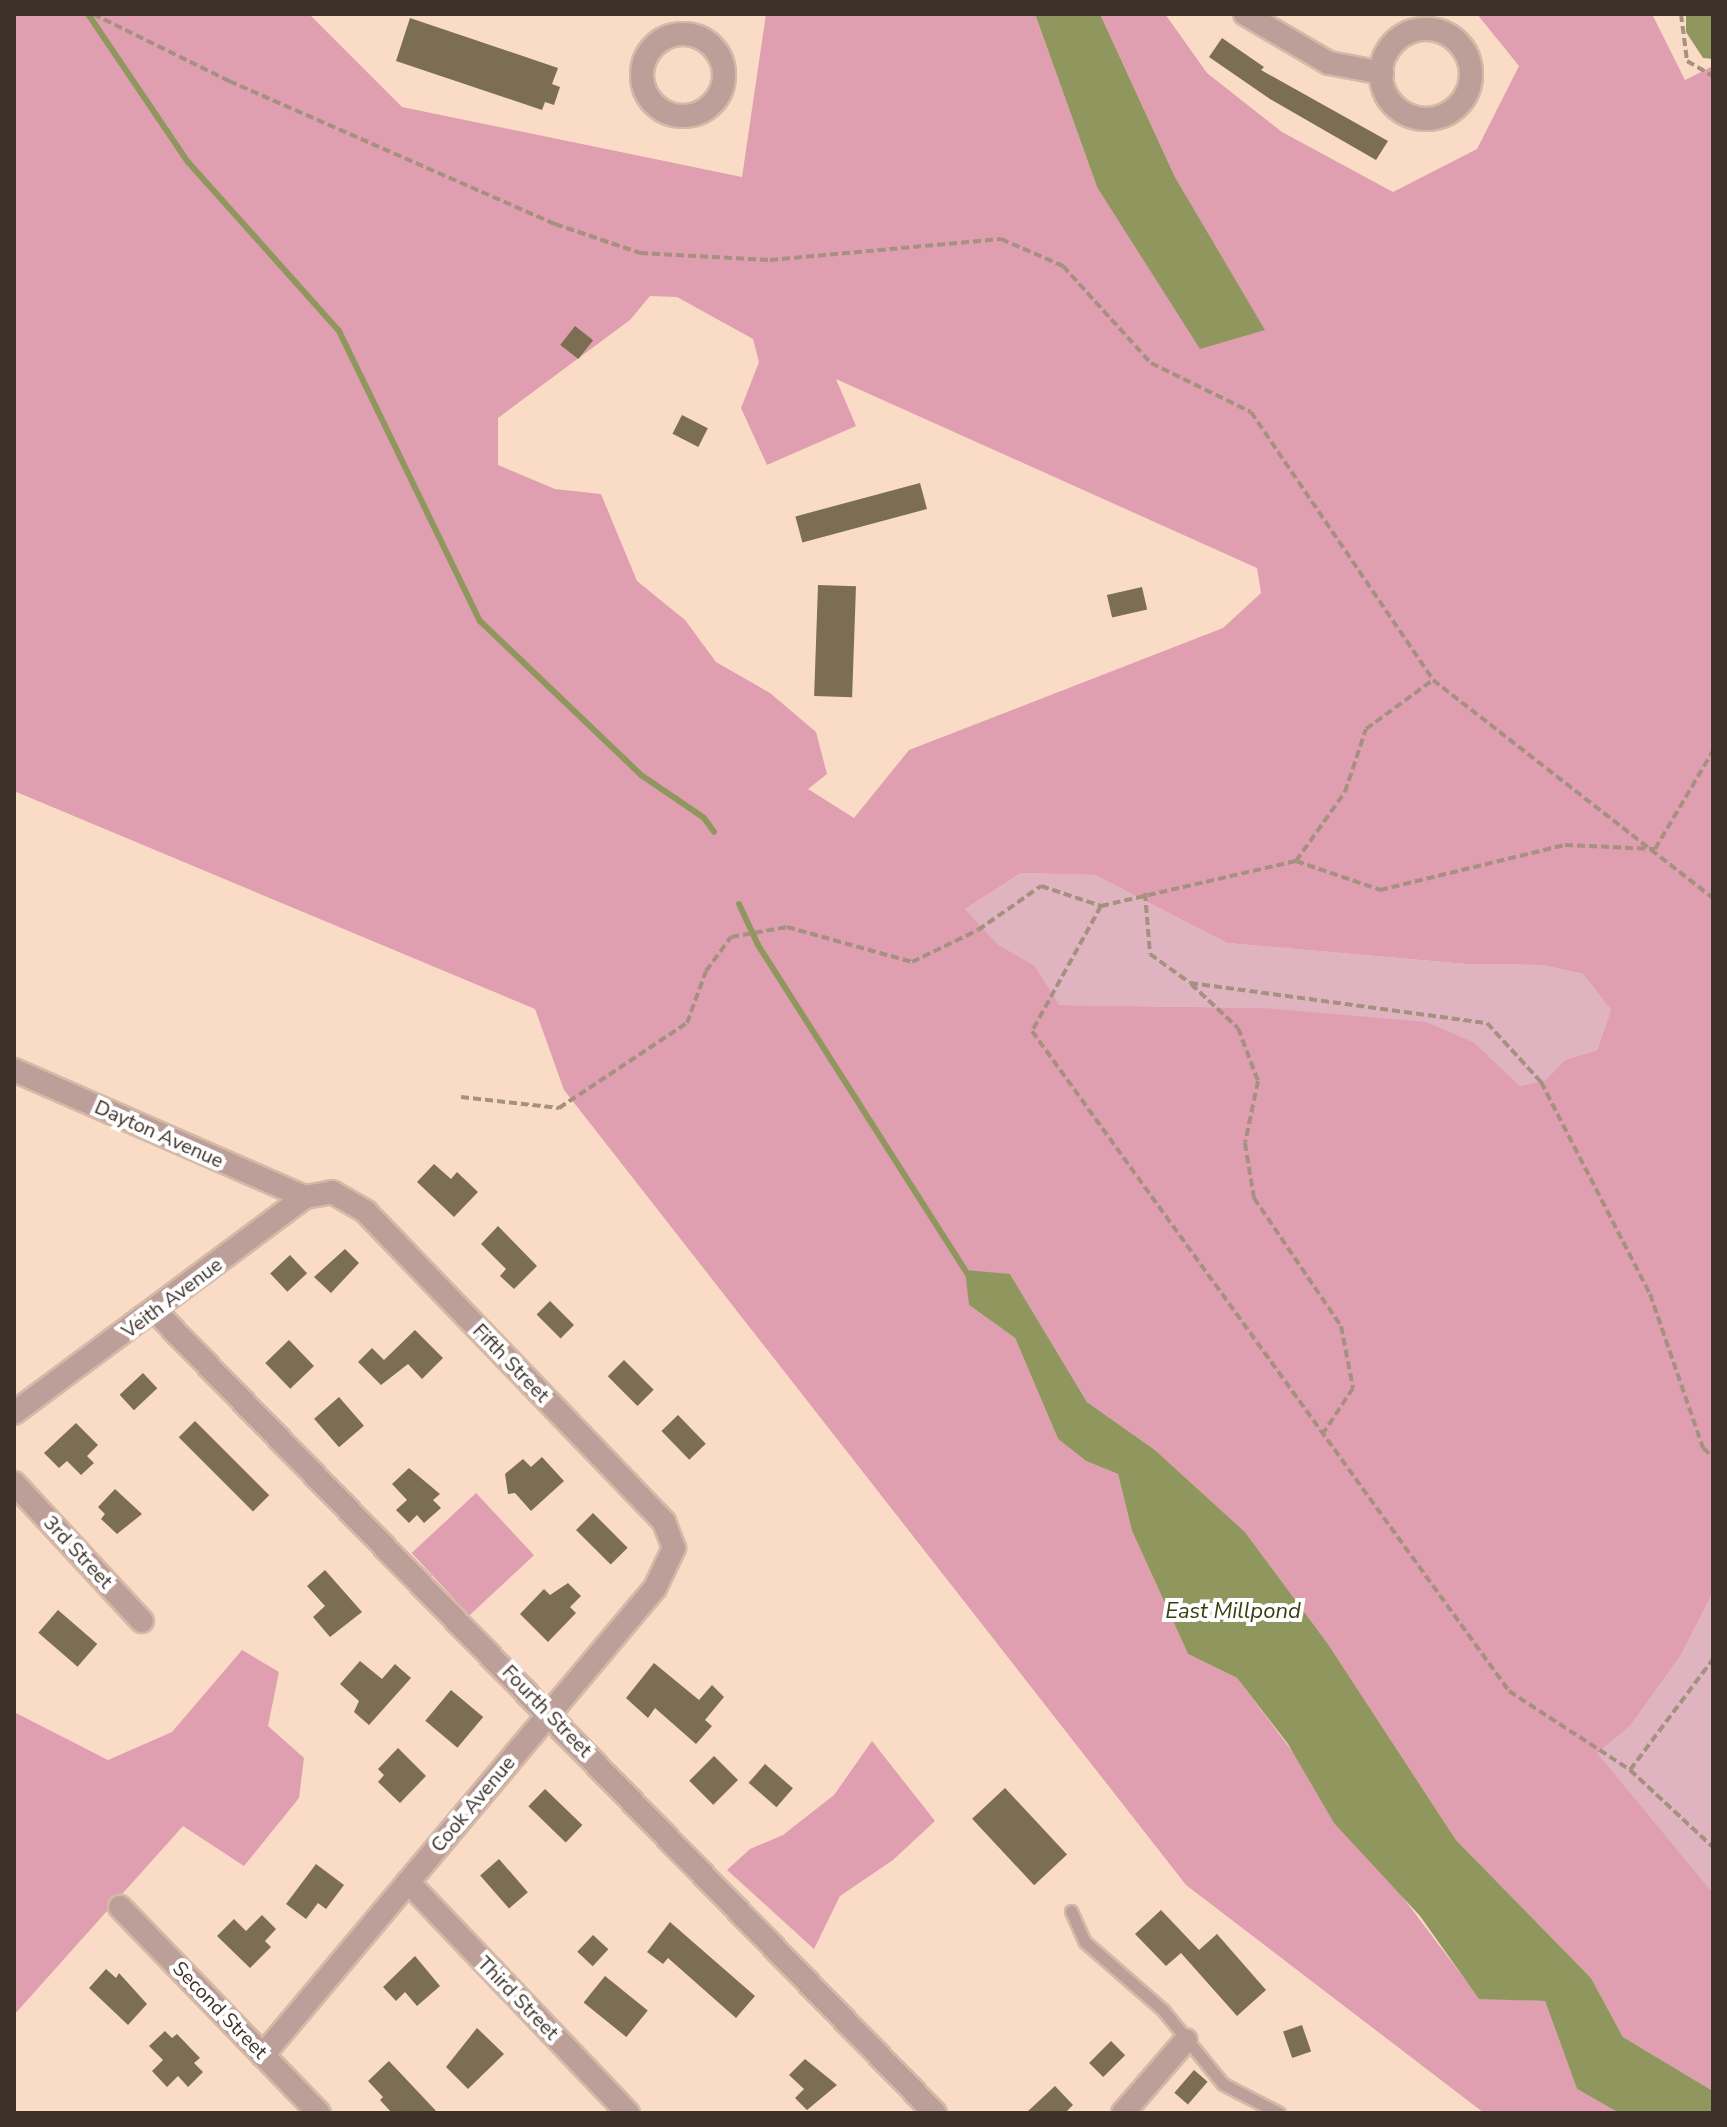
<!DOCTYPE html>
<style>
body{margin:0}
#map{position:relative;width:1727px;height:2127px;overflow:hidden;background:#fadcc6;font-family:"Nunito Sans",sans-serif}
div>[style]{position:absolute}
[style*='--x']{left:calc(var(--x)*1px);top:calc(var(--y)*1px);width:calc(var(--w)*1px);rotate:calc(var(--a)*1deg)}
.green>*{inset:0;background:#dfb4c0}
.forest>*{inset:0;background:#df9fb1;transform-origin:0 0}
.water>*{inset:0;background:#90975e}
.stream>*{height:6px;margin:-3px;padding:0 3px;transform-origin:3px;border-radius:3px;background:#90975e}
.building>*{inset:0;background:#7b6e52;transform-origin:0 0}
.path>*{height:4px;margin-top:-2px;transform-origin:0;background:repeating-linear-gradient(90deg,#a69080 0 8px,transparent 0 12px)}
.roads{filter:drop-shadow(2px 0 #d4baa6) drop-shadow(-2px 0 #d4baa6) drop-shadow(0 2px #d4baa6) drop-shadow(0 -2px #d4baa6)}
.lane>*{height:11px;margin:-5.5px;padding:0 5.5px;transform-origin:5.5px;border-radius:5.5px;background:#bd9f9a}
.street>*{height:22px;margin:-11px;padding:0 11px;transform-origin:11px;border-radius:11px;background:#bd9f9a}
.street>.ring{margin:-11px;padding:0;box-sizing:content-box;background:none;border:22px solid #bd9f9a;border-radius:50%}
span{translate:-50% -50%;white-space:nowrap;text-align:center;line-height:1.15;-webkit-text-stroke:8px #fff;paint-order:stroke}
.street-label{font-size:20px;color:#3c3028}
.water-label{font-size:22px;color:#393e11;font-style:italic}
.frame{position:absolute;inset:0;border:16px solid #3c3028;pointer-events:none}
</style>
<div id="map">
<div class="green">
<div style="clip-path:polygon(1021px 873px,1095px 875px,1227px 943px,1466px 964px,1542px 965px,1583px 974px,1611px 1010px,1597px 1050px,1565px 1060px,1547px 1080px,1520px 1086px,1475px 1043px,1265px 1008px,1058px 1005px,1035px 966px,998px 946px,965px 909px)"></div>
<div style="clip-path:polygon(1713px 1592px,1713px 1893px,1596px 1753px,1630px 1726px,1681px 1655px)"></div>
</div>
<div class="forest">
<div style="clip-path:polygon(evenodd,14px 14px,309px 14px,402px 107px,742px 177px,766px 14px,1035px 14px,1097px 187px,1264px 329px,1175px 177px,1100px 14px,1165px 14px,1207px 73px,1282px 132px,1393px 192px,1477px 149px,1519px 66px,1477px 14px,1652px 14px,1685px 80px,1713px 66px,1713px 1592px,1681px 1655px,1630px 1726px,1597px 1753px,1713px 1893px,1713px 2091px,1623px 2037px,1591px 1978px,1456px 1840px,1328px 1644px,1245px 1532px,1155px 1450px,1087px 1402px,1010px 1274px,969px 1305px,1015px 1338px,1058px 1439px,1086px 1461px,1118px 1474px,1132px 1531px,1188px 1654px,1237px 1678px,1479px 1998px,1545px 2001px,1577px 2089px,1619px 2113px,1484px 2113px,1186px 1885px,564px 1090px,535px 1009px,14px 791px,14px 14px,650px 296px,677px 297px,753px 339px,759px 362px,741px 408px,767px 465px,856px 426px,836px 379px,1257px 568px,1261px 593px,1223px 628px,909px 750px,854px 818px,808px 789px,827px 774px,816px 732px,770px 693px,716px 662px,685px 620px,637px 581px,601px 494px,555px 489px,498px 465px,498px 418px,630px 320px,650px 296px,14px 14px,1021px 873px,1095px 875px,1227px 943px,1466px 964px,1542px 965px,1583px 974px,1611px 1010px,1597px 1050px,1565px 1060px,1546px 1080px,1520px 1086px,1475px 1043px,1426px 1022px,1265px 1008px,1059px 1005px,1035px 966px,998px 945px,965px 909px,1021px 873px)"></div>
<div style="left:476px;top:1493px;width:85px;height:88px;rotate:47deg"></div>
<div style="clip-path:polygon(242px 1650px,279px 1672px,268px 1726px,304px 1758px,299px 1798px,244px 1866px,183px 1826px,14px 2015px,14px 1712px,108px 1760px,172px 1732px)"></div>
<div style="clip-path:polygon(872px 1741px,935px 1821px,893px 1860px,840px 1896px,814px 1949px,727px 1870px,750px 1849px,783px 1835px,834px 1795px)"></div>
</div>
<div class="water">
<div style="clip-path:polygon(1035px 14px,1100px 14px,1175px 177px,1265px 330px,1200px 349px,1097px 187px)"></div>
<div style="clip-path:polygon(1686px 14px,1713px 14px,1713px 59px,1703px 58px,1686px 32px)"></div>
<div style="clip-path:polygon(965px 1270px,1010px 1274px,1087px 1402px,1155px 1450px,1245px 1532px,1328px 1644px,1456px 1840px,1591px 1978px,1623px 2037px,1713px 2091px,1713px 2113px,1619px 2113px,1577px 2089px,1545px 2001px,1479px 1999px,1420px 1916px,1334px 1823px,1288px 1744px,1237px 1678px,1188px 1654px,1132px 1531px,1118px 1474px,1086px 1461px,1058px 1439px,1015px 1338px,969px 1305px)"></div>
</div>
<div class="stream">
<div style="--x:88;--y:14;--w:179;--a:56"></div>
<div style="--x:188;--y:162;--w:227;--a:48.2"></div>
<div style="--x:339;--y:331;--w:322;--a:64.1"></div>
<div style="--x:480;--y:621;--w:223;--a:43.7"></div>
<div style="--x:641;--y:775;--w:76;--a:34.3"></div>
<div style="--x:704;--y:818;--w:17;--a:54"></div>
<div style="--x:739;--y:904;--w:45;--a:65.1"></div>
<div style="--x:758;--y:945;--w:391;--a:57.5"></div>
</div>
<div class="building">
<div style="clip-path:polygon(410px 18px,558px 68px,552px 84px,560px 87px,554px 105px,545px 102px,542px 110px,396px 61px)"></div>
<div style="clip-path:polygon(1222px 38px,1264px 67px,1261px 70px,1388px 141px,1376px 160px,1270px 99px,1209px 57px)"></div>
<div style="left:575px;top:326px;width:23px;height:24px;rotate:38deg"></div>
<div style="left:682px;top:415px;width:29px;height:21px;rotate:27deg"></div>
<div style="left:920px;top:483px;width:27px;height:129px;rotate:75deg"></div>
<div style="left:818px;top:585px;width:38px;height:111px;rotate:2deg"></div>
<div style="left:1142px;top:587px;width:23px;height:36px;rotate:77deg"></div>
<div style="clip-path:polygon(434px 1164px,451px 1179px,457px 1172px,478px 1192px,454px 1217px,417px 1182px)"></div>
<div style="clip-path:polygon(498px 1226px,537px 1266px,514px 1289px,500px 1276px,506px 1269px,481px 1244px)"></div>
<div style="clip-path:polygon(345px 1249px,359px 1263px,331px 1293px,314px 1277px)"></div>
<div style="left:290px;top:1255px;width:25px;height:27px;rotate:47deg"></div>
<div style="left:550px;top:1301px;width:34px;height:19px;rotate:45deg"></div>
<div style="clip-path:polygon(415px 1330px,443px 1358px,422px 1379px,408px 1364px,381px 1385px,358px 1362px,372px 1348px,384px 1360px)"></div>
<div style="left:289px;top:1340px;width:36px;height:33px;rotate:46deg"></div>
<div style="left:624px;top:1360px;width:42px;height:23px;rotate:45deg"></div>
<div style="left:143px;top:1373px;width:21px;height:32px;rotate:47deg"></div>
<div style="left:339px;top:1397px;width:38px;height:33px;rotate:49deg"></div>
<div style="left:678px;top:1415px;width:40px;height:23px;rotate:46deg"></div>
<div style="left:195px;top:1421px;width:105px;height:23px;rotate:45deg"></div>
<div style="clip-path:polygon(76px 1423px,98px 1445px,87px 1456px,94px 1463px,81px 1475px,67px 1461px,59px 1468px,44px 1453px)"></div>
<div style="clip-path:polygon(542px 1457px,564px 1481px,531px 1511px,515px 1493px,508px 1494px,505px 1474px,523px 1459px,531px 1467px)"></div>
<div style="clip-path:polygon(409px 1468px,440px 1494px,433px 1500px,441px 1508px,424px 1523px,417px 1515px,409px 1523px,396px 1510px,407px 1500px,392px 1484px)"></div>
<div style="clip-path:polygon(115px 1489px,142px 1514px,117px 1534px,101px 1519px,105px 1514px,98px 1507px)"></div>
<div style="left:593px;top:1513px;width:49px;height:24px;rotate:45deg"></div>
<div style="clip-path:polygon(325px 1570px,362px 1612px,330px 1637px,313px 1617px,325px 1606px,307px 1586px)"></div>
<div style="clip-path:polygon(568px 1583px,581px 1596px,570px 1607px,576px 1613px,548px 1642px,520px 1614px,544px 1589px,550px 1595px)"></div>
<div style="left:58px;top:1610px;width:52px;height:30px;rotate:41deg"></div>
<div style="clip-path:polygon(360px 1661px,382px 1679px,395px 1664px,411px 1678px,369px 1725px,354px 1712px,359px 1701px,340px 1684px)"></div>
<div style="clip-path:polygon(654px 1663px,699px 1700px,712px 1685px,724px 1697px,705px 1720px,712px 1726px,696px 1744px,655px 1708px,648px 1718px,626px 1698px)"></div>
<div style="left:451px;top:1690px;width:42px;height:40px;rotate:40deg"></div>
<div style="clip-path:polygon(398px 1748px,426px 1776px,400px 1803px,378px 1782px,384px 1775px,378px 1769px)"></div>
<div style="left:714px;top:1756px;width:34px;height:35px;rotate:45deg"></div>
<div style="left:765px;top:1764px;width:37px;height:25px;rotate:41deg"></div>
<div style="left:1005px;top:1788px;width:91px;height:45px;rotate:47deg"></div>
<div style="left:545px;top:1789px;width:52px;height:24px;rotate:44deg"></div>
<div style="left:499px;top:1859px;width:44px;height:25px;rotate:49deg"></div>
<div style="clip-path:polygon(316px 1864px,344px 1885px,326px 1909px,318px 1903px,306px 1919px,286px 1904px)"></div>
<div style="clip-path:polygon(1161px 1910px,1199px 1950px,1217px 1934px,1266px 1990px,1237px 2016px,1181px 1953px,1166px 1966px,1135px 1934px)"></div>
<div style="clip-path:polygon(262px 1915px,276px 1929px,265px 1941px,271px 1947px,250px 1968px,217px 1936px,234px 1919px,246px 1931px)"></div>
<div style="clip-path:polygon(670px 1922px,755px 1996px,736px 2018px,668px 1958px,663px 1964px,647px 1952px)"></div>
<div style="left:593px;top:1935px;width:21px;height:23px;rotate:43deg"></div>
<div style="clip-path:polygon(415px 1956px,440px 1986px,417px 2006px,405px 1992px,396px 2001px,383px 1987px)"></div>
<div style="clip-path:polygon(106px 1969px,116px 1978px,119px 1973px,147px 2004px,128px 2025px,89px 1988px)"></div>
<div style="left:605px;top:1976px;width:55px;height:34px;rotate:39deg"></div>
<div style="left:1302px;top:2025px;width:28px;height:20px;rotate:71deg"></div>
<div style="clip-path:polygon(477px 2028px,504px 2054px,468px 2089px,446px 2067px)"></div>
<div style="clip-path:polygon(165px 2031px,172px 2038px,177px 2034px,200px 2058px,194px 2063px,203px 2072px,188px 2087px,178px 2076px,167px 2087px,152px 2071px,163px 2060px,149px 2046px)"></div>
<div style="left:1111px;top:2041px;width:20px;height:31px;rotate:45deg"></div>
<div style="clip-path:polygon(805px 2059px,837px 2085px,807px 2110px,795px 2098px,804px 2089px,789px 2075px)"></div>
<div style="clip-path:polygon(389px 2061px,438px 2113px,392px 2113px,380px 2100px,383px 2097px,368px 2081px)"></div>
<div style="left:1194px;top:2070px;width:18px;height:30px;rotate:41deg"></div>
<div style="clip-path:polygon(1055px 2086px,1073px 2105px,1065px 2113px,1026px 2113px)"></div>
</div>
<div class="path">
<div style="--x:93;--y:14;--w:152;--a:26.2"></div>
<div style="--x:229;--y:81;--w:356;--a:23.7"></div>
<div style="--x:555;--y:224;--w:90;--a:18.8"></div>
<div style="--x:640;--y:253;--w:130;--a:3.1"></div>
<div style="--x:770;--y:260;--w:232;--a:-5.2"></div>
<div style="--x:1001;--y:239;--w:68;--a:23.5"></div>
<div style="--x:1063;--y:266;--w:131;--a:47.8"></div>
<div style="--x:1151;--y:363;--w:111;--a:26.1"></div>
<div style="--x:1251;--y:412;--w:324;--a:55.8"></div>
<div style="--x:1433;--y:680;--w:355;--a:37.9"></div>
<div style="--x:1681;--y:14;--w:47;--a:82.7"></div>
<div style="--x:1687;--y:61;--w:30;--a:30"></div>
<div style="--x:1296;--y:861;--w:85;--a:-54.6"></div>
<div style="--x:1345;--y:792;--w:66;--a:-71.6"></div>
<div style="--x:1366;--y:729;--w:83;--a:-36.2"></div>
<div style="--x:1145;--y:893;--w:61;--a:85.3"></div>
<div style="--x:1150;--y:954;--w:49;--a:35.9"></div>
<div style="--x:1190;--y:983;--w:300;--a:7.7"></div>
<div style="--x:1487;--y:1023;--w:80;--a:47.5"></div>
<div style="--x:1541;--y:1082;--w:238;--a:62.8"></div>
<div style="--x:1650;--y:1294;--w:163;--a:71"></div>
<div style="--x:1703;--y:1448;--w:13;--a:42"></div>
<div style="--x:1101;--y:906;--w:143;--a:118.9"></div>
<div style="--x:1032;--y:1031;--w:814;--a:54.14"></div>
<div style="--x:1509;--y:1691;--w:145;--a:33.1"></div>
<div style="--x:1630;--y:1770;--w:113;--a:42.9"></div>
<div style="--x:1191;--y:984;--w:64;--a:43.1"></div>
<div style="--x:1238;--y:1028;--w:57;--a:69.3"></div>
<div style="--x:1258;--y:1081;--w:63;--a:101.8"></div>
<div style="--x:1245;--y:1143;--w:56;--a:80.7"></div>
<div style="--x:1254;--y:1198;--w:155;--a:55.8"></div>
<div style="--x:1341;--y:1326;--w:63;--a:79"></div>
<div style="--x:1353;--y:1388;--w:53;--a:123.4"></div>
<div style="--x:461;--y:1097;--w:99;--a:6.4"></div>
<div style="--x:559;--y:1108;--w:154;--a:-33.6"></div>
<div style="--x:687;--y:1023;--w:55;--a:-69.9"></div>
<div style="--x:706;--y:971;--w:42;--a:-53.7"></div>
<div style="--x:731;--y:937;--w:57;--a:-10.1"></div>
<div style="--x:787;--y:927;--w:130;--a:15.6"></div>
<div style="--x:912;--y:962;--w:73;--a:-25.9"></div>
<div style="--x:978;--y:930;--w:77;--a:-34.9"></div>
<div style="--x:1041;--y:886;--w:63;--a:18.4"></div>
<div style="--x:1101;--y:906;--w:200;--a:-13"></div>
<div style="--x:1296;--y:861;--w:89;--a:19"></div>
<div style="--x:1380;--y:890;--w:190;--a:-13.7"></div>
<div style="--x:1565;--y:845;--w:90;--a:2.5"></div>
<div style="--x:1655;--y:849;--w:114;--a:-59.4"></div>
<div style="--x:1630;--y:1770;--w:139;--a:-53.2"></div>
</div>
<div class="roads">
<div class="lane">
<div style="--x:1071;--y:1911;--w:34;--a:66"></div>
<div style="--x:1085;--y:1942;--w:103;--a:41.1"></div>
<div style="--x:1163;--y:2010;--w:95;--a:51"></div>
<div style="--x:1223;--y:2084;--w:63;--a:27.4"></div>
</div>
<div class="street">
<div style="--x:1245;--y:14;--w:97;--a:30.3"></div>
<div style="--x:1329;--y:63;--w:54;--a:10.7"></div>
<div class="ring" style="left:1381px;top:29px;width:68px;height:68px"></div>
<div class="ring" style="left:642px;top:34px;width:60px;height:60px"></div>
<div style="--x:14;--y:1070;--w:318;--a:23.6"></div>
<div style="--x:156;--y:1312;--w:1117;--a:45.8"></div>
<div style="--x:14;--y:1413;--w:362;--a:-36.6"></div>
<div style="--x:305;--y:1197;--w:27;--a:-10"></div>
<div style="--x:332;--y:1192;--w:39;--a:30"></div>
<div style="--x:366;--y:1212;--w:430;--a:46.1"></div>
<div style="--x:664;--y:1522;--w:28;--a:69"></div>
<div style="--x:674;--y:1548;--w:44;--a:115.4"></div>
<div style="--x:655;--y:1588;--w:610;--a:130.01"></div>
<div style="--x:14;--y:1483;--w:188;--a:47.2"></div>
<div style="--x:408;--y:1882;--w:319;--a:46.4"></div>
<div style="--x:120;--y:1907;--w:286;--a:46"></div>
<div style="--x:1123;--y:2113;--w:96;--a:-49.2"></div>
</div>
</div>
<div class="street-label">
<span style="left:159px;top:1134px;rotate:24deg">Dayton Avenue</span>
<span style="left:172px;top:1298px;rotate:-37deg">Veith Avenue</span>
<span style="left:511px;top:1363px;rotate:46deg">Fifth Street</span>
<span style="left:78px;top:1552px;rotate:47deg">3rd Street</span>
<span style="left:547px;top:1711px;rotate:46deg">Fourth Street</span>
<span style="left:473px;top:1804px;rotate:-50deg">Cook Avenue</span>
<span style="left:518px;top:1998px;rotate:46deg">Third Street</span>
<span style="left:220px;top:2010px;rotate:46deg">Second Street</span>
</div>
<div class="water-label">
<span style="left:1233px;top:1612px">East Millpond</span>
</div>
<div class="frame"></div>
</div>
